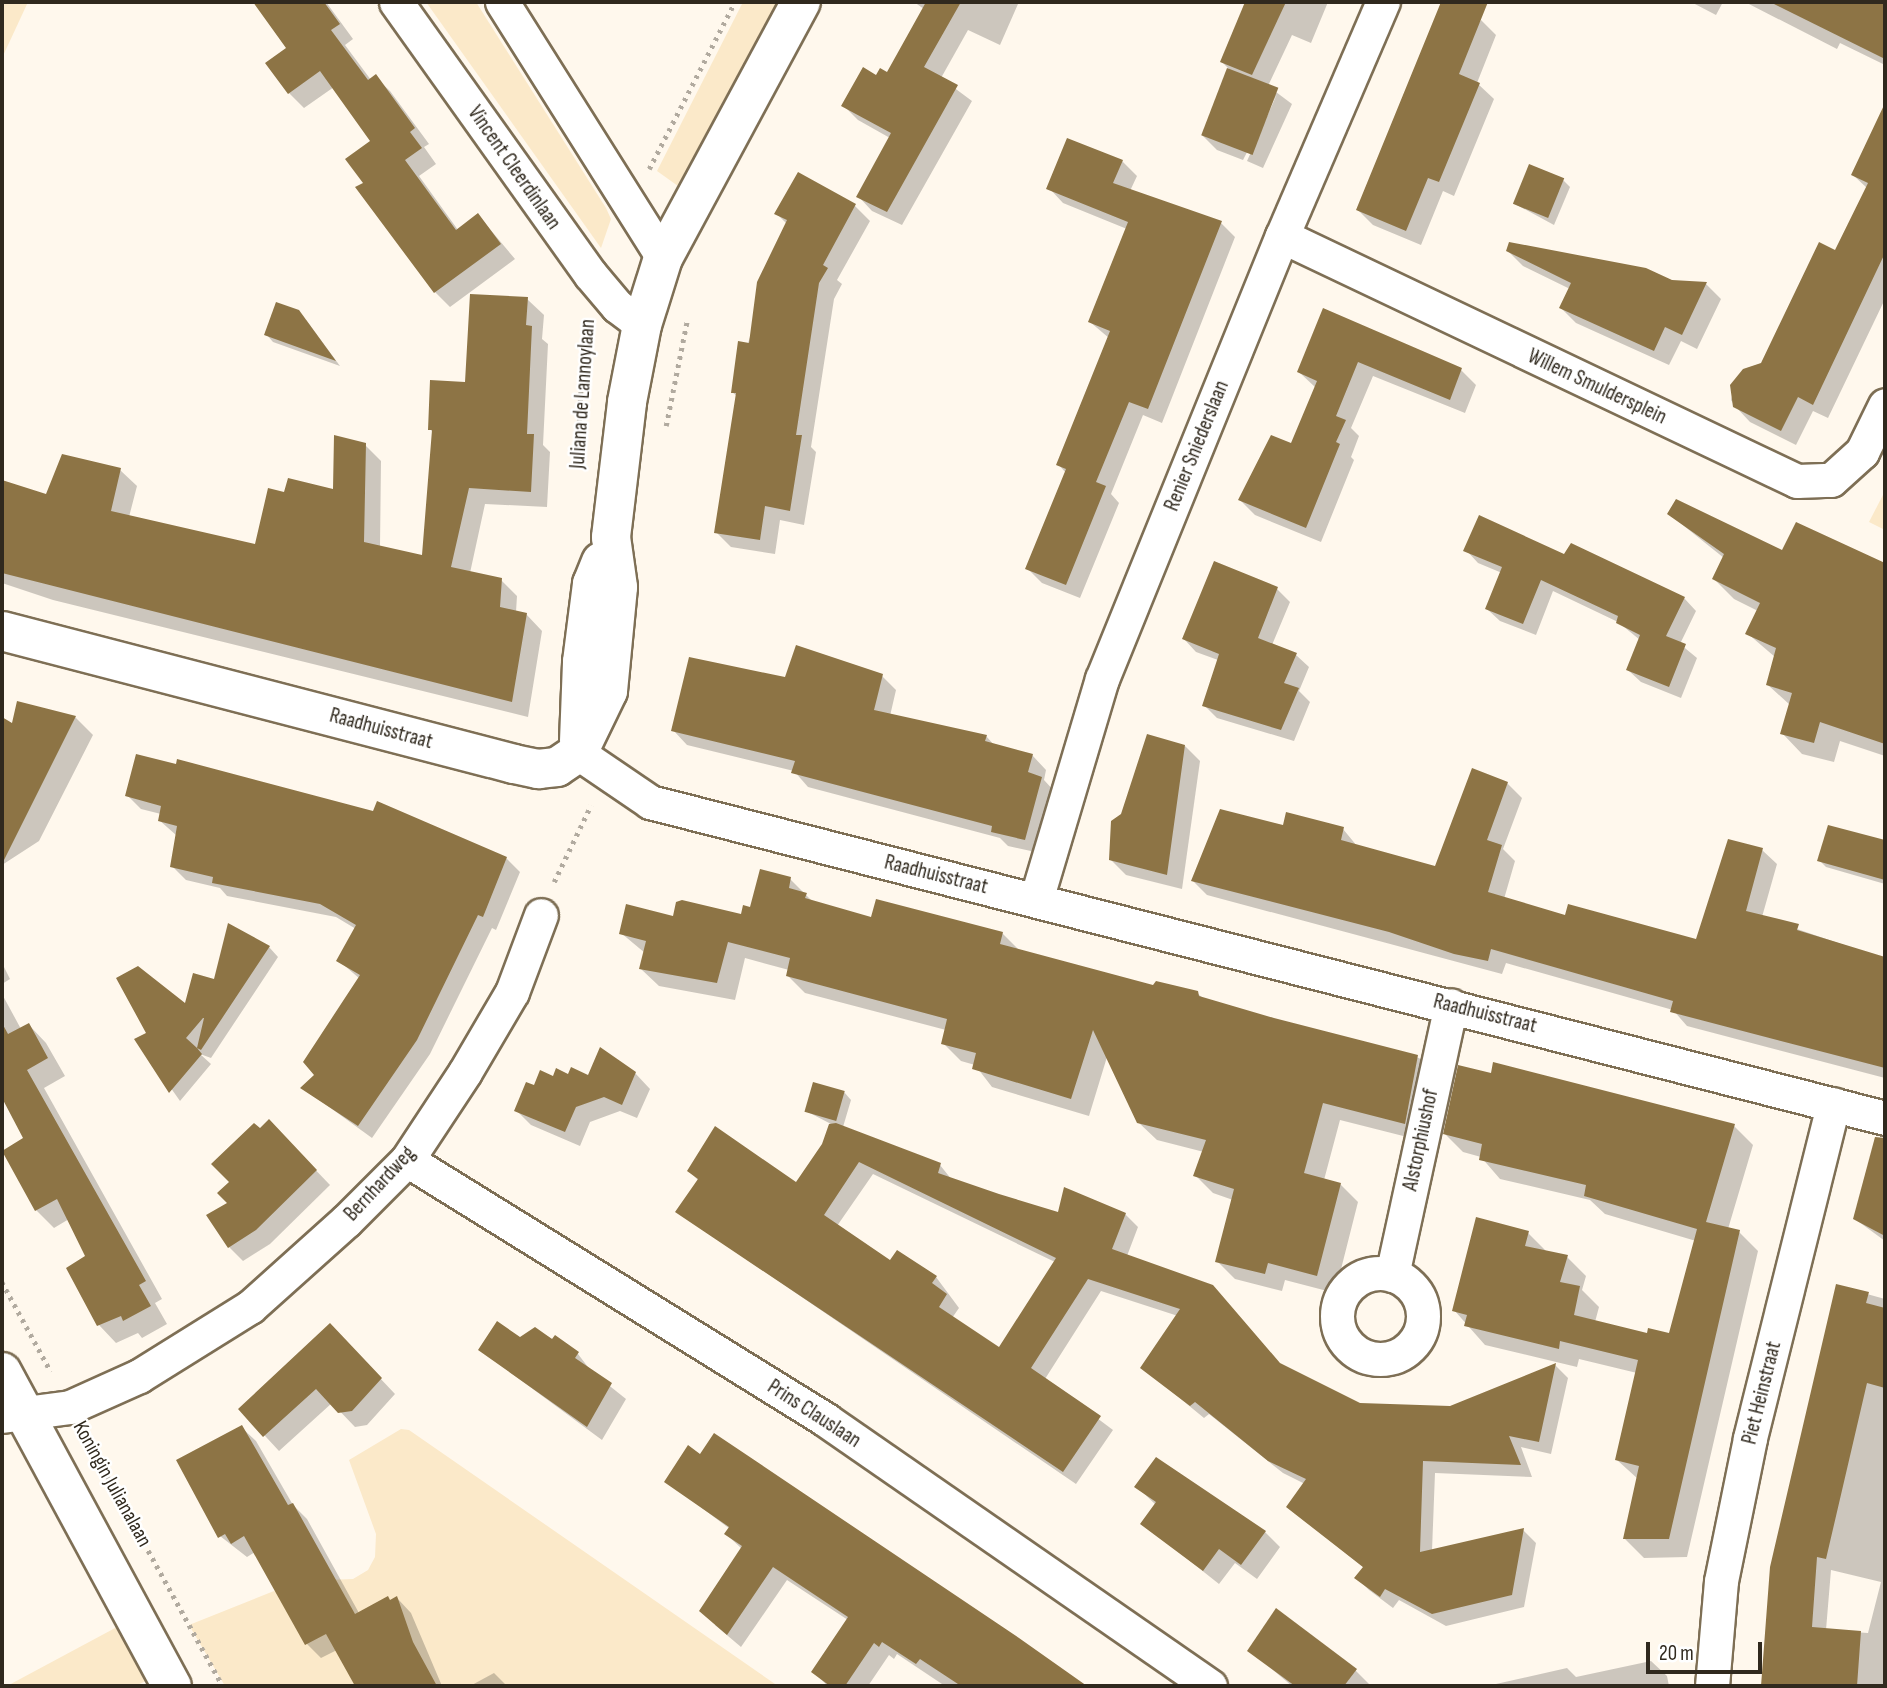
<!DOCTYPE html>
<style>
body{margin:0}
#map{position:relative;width:1887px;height:1688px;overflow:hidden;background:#fff8ed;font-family:"Sofia Sans Condensed",sans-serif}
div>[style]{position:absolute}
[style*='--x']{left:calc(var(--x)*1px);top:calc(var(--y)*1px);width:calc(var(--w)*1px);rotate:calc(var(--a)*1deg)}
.green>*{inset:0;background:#fbe9c9}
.shadow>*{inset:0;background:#0003}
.building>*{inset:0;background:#8d7445;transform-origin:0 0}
.path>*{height:4.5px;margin-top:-2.25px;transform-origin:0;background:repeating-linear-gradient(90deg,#b1aa9f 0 3.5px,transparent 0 8.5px)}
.roads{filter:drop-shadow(2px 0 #7e6f55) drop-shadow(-2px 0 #7e6f55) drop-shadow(0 2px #7e6f55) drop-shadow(0 -2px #7e6f55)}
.minor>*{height:33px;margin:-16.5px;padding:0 16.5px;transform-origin:16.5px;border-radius:16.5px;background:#fff}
.minor>.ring{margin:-16.5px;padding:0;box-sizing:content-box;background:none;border:33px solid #fff;border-radius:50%}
.tertiary>*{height:38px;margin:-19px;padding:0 19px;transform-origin:19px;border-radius:19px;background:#fff}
.secondary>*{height:38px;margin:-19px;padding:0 19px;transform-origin:19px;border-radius:19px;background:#fff}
span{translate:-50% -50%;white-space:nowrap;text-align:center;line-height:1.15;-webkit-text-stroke:5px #fff;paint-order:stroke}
.street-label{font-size:21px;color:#30291e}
.frame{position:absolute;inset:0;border:4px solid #30291e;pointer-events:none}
.scale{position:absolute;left:1646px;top:1642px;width:116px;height:32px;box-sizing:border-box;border:4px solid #30291e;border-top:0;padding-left:9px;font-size:21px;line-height:24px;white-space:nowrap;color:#30291e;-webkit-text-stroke:5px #fff;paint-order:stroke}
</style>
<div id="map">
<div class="green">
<div style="clip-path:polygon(2px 2px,28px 2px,2px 58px)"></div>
<div style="clip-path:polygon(426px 2px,476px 2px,606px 208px,611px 219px,601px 248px)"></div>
<div style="clip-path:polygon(743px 2px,783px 2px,678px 186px,657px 171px)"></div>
<div style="clip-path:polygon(1885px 491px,1885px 530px,1869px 522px)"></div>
<div style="clip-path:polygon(401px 1429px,409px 1430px,778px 1686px,225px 1686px,189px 1625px,299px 1581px,353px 1579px,368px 1570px,375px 1557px,376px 1534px,349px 1460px)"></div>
<div style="clip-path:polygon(117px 1627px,148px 1680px,135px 1686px,7px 1686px)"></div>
</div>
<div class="shadow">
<div style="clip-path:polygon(255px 2px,326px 2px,353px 39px,345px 45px,371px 80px,375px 77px,390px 91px,429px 144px,424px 147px,436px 164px,419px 176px,458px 230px,478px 215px,515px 259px,450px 307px,435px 292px,365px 183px,372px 141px,334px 87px,304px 108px,289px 93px,288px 48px)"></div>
<div style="clip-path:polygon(914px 2px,1018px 4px,1000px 45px,968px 30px,941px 78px,972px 101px,902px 225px,872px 211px,858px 196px,890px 138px,858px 120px,844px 106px,876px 77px,887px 74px,924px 9px)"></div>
<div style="clip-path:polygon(1247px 2px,1328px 2px,1311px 43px,1292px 35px,1268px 86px,1292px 104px,1263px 168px,1247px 161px,1277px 94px,1243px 160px,1217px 150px,1202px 135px,1229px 69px,1222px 62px)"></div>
<div style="clip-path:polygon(1691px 2px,1723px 2px,1716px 15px)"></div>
<div style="clip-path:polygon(1745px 2px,1885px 2px,1885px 73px,1883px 64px,1840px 43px,1837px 49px)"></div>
<div style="clip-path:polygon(1481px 20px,1496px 35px,1477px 83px,1494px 99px,1454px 196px,1443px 191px,1421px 245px,1373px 225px,1358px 210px)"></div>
<div style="clip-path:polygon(1868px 143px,1885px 151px,1885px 299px,1828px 418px,1813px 411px,1796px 445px,1750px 422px,1735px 406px,1731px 400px,1737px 377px,1763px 364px,1836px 253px,1867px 188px,1853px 175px)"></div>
<div style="clip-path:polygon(1122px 161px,1137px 176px,1130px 191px,1221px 223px,1235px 237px,1162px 423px,1143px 415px,1111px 494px,1119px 503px,1080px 598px,1042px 583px,1027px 568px,1066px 473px,1058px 464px,1109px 338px,1090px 322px,1127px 229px,1063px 203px,1049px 188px)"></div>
<div style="clip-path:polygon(1563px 180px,1570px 187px,1554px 225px,1515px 204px)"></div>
<div style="clip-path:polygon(855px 206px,870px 221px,837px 280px,842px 284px,834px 299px,811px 447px,816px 452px,804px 525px,780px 520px,775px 554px,731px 547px,716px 532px,738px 397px,732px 392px,787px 224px,776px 213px)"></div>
<div style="clip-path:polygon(1508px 251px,1672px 282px,1706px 284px,1721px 299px,1697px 349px,1681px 341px,1669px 365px,1576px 323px,1561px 308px,1570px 289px,1523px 266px)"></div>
<div style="clip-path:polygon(527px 299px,544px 315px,542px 339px,548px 344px,543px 445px,550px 452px,547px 507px,485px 504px,470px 573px,501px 580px,517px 596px,516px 612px,526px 614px,542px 631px,528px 717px,53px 600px,2px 583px,2px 481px,47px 496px,120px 470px,137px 486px,129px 517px,257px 546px,335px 491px,365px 445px,381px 461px,380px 547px,424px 557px,434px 434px,430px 429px)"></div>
<div style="clip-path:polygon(1324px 310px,1461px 370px,1476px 385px,1465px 413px,1373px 376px,1351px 428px,1359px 436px,1351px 457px,1354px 460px,1321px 542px,1255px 515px,1240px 500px,1292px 445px,1316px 388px,1299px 372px)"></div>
<div style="clip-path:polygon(306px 320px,340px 366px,273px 342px,266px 334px)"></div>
<div style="clip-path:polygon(1669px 514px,1783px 553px,1797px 524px,1885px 567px,1885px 756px,1840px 741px,1834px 762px,1802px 754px,1782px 733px,1790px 705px,1768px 685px,1775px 657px,1747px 633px,1758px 611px,1734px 599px,1714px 579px,1724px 558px)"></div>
<div style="clip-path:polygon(1466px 550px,1565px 556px,1684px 598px,1696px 611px,1680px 644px,1697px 658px,1681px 698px,1641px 682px,1628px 670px,1640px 640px,1618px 622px,1553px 591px,1536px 635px,1500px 621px,1487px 609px,1502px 573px,1478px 563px)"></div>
<div style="clip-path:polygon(1215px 563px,1277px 589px,1290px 602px,1272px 645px,1296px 655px,1309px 667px,1299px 691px,1310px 702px,1294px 741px,1217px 718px,1204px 705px,1218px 660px,1196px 652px,1184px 639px)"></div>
<div style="clip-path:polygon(882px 676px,896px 690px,890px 716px,986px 736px,995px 746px,1032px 755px,1046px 770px,1044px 780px,1056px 793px,1040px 853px,1008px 846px,1000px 838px,808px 787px,794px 771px,687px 745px,673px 730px,786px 679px)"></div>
<div style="clip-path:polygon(75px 717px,93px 735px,39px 841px,2px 865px,2px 720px,13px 725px)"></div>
<div style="clip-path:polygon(1185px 746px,1200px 761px,1182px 889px,1126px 875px,1111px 860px,1122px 815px)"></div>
<div style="clip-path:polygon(1507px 783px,1522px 798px,1503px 849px,1515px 861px,1504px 899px,1566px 917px,1697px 941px,1762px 850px,1777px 864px,1762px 917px,1885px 959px,1885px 1078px,1687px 1026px,1673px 1010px,1506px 963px,1502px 974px,1207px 895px,1193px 881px,1284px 827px,1343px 829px,1357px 846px,1436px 868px)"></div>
<div style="clip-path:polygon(127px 795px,506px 858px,520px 872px,496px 930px,492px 928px,430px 1054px,372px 1138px,303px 1088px,316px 1075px,360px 979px,338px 960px,356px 929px,336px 917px,227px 896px,220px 888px,186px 880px,172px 866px,176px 835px,159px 820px,161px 814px,141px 809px)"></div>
<div style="clip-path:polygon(1829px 827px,1885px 842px,1885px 884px,1826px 867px,1819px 860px)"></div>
<div style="clip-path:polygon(790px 879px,814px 903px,873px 919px,1002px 933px,1021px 952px,1154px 987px,1197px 993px,1204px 999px,1273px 1020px,1419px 1058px,1437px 1075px,1423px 1141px,1340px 1120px,1324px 1180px,1340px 1184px,1358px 1202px,1335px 1293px,1285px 1280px,1282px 1291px,1235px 1279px,1217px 1261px,1233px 1200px,1213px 1193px,1195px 1175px,1204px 1152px,1157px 1140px,1138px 1122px,1107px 1057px,1089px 1116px,992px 1087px,975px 1065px,961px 1061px,943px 1043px,946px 1030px,805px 993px,788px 976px,789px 970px,745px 958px,735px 1000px,659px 986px,641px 969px,645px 953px,621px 933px,674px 918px,742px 917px)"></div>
<div style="clip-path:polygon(269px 947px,278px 957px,211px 1058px,200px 1054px,211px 1064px,180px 1101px,137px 1040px)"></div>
<div style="clip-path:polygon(2px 963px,10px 979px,2px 984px)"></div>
<div style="clip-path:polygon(2px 994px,21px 1029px,29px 1025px,46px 1043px,65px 1076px,44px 1088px,162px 1299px,155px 1303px,167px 1324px,142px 1338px,138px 1333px,116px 1343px,99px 1325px,88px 1257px,69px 1219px,54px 1228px,36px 1210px,26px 1138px,6px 1101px,2px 1103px)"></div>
<div style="clip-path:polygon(635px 1073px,650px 1089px,637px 1118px,620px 1111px,590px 1122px,580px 1146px,531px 1125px,516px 1110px,535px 1087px,569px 1076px)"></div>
<div style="clip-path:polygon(evenodd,844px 1092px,851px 1100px,843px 1127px,940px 1165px,952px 1180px,1059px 1215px,1125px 1214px,1138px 1227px,1127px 1256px,1284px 1371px,1359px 1405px,1450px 1408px,1555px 1365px,1568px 1378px,1551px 1454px,1521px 1447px,1532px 1477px,1435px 1473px,1432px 1551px,1523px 1530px,1536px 1543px,1524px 1607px,1446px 1626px,1399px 1600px,1393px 1608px,1369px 1590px,1357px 1578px,1364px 1568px,1288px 1507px,1305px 1484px,1283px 1473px,1209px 1414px,1204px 1418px,1143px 1368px,1178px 1316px,1101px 1291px,1045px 1379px,1113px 1430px,1076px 1484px,677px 1212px,699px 1181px,689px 1171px,796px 1185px,824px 1145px,831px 1124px,806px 1111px,844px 1092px,873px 1174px,1055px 1262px,1000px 1349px,952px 1318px,959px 1308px,936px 1277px,891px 1263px,837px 1226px,873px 1174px)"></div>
<div style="clip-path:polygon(1734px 1126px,1753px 1145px,1728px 1229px,1739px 1232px,1758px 1251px,1687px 1557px,1644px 1558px,1625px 1539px,1638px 1479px,1617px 1460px,1637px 1373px,1579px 1359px,1577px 1367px,1485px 1345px,1454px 1310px,1528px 1233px,1548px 1253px,1567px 1257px,1586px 1276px,1582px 1290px,1599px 1307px,1595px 1322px,1648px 1335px,1670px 1335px,1696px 1241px,1605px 1214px,1590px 1200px,1500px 1179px,1481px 1157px,1463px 1152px,1444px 1133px)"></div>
<div style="clip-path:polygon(260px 1131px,283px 1136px,330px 1185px,270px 1244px,243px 1261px,229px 1247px,232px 1182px)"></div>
<div style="clip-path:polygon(1870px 1161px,1885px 1165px,1885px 1241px,1855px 1219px)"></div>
<div style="clip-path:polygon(evenodd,1838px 1286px,1885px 1299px,1885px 1686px,1763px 1686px,1771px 1567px,1838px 1286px,1831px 1570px,1881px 1582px,1868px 1633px,1826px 1630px,1831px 1570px)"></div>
<div style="clip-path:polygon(535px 1329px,578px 1354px,591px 1371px,626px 1399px,602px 1440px,480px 1350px,520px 1339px)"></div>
<div style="clip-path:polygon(345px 1341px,395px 1394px,367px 1425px,355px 1427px,332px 1403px,279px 1451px,240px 1409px)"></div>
<div style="clip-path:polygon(241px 1427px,256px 1441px,293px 1505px,307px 1519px,359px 1613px,397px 1598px,411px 1613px,442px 1686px,357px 1686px,337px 1650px,321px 1658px,307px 1644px,255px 1552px,247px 1557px,220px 1536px)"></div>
<div style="clip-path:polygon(666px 1481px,1018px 1639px,1081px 1686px,945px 1686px,897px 1654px,894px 1659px,889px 1655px,868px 1686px,828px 1686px,813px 1672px,848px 1620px,787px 1580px,741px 1647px,715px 1625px,742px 1549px,726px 1534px,730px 1529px)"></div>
<div style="clip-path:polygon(1136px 1486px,1265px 1532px,1280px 1547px,1257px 1579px,1235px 1563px,1219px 1584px,1142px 1523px,1156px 1505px)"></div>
<div style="clip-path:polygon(1249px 1650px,1355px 1670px,1370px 1685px,1292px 1686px)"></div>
<div style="clip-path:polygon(1651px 1661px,1667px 1676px,1669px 1686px,1487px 1686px,1567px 1668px,1576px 1677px)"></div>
<div style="clip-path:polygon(494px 1673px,507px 1686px,470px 1686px)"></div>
</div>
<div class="building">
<div style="clip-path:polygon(253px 2px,324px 2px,340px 24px,331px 30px,368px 80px,376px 74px,415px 128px,410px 132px,422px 148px,405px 160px,456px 230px,478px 213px,501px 244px,434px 293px,355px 187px,363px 183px,345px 159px,370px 141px,320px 71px,288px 94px,265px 63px,286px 48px)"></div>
<div style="clip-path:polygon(926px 2px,961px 2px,924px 67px,958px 85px,887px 212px,856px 197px,891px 133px,841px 106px,863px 67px,876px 75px,880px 68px,887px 72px)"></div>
<div style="clip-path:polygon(1245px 2px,1286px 2px,1252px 75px,1220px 62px)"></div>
<div style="clip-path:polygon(1441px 2px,1488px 2px,1459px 74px,1480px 83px,1439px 182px,1428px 178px,1406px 231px,1356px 210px)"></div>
<div style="clip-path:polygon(1770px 2px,1885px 2px,1885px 59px)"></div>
<div style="left:1227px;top:68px;width:55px;height:72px;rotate:21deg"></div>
<div style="clip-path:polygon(1885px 103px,1885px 253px,1813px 405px,1798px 397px,1781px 431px,1733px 407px,1730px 385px,1743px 369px,1761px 363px,1819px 242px,1835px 250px,1868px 183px,1851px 175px)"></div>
<div style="clip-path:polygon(1067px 138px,1123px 160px,1113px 183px,1222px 221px,1148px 409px,1129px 402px,1096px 482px,1106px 486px,1066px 585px,1025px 569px,1066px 469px,1056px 465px,1110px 331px,1088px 322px,1128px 222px,1046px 189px)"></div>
<div style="left:1529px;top:164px;width:38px;height:43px;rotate:22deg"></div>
<div style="clip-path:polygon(798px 172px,856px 204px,823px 265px,828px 268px,819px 283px,796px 435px,802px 435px,790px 511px,765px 506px,760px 540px,714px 533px,736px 393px,731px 393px,738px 341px,749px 343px,757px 282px,787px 220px,774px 214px)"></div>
<div style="clip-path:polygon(1509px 242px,1646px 268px,1672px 280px,1707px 282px,1682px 335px,1665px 327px,1654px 351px,1559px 308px,1571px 283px,1506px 251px)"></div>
<div style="clip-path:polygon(470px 294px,528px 297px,526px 325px,532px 326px,527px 434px,534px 434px,531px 492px,469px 488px,451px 567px,502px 578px,500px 607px,527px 613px,512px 702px,2px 573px,2px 480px,46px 494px,62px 454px,121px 468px,111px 511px,255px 544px,268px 488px,284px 492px,288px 478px,333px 489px,334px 435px,366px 443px,364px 542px,422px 555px,432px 430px,428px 430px,430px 380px,465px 382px)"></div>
<div style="clip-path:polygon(276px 302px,299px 310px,336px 361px,264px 335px)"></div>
<div style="clip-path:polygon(1323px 308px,1462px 368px,1450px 400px,1358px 362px,1336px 416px,1346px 420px,1336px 442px,1340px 444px,1306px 528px,1238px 500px,1271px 435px,1291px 443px,1317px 381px,1297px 372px)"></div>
<div style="clip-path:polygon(1676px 499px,1782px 550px,1796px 522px,1885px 563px,1885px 744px,1820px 722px,1814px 743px,1780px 734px,1792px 693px,1766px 685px,1776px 648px,1745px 634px,1760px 603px,1712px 579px,1724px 554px,1667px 514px)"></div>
<div style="clip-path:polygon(1479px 515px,1564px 554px,1571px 543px,1685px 597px,1666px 636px,1686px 644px,1669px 687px,1626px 670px,1640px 635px,1616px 623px,1618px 616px,1541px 580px,1523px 624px,1485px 609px,1502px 567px,1463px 551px)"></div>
<div style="clip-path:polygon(1214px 561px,1278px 587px,1258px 638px,1297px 653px,1284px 683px,1299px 688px,1281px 730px,1202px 706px,1219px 654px,1182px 639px)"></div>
<div style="clip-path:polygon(796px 645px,883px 674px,874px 710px,987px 735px,985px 741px,1033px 754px,1028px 772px,1042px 777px,1025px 840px,991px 832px,992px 826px,791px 773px,795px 761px,671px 731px,689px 657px,785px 677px)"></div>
<div style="clip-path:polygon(17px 701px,76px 716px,2px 864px,2px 717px,12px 723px)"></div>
<div style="clip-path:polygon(1147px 734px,1185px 745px,1167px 875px,1109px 860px,1111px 821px,1121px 814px)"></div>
<div style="clip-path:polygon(136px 754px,176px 764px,177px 759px,373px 811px,377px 801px,507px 857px,483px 917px,478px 915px,417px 1040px,358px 1126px,300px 1088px,314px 1075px,303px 1062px,360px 975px,336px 961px,356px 925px,320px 904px,212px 883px,213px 877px,170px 867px,177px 826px,158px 821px,161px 806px,125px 796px)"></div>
<div style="clip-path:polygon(1472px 768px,1508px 782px,1487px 840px,1502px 845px,1488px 892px,1565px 915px,1568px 904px,1696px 939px,1728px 839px,1763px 848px,1746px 911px,1799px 924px,1797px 930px,1885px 957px,1885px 1068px,1670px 1012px,1673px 1001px,1491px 949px,1488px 961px,1454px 954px,1389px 932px,1191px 881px,1220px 809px,1283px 825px,1286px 812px,1344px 827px,1341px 840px,1435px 866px)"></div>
<div style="clip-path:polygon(1828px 825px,1885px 840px,1885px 880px,1817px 861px)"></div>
<div style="clip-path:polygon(760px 869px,791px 877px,789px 888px,807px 893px,805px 898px,871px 917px,876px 899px,1003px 932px,1000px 944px,1153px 985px,1156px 981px,1198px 991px,1199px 996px,1274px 1018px,1418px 1055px,1405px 1124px,1323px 1103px,1304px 1173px,1341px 1183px,1317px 1276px,1268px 1263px,1265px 1274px,1215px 1262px,1234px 1189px,1193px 1176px,1206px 1140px,1137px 1123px,1093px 1030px,1071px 1099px,972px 1069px,976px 1053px,941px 1044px,947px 1019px,786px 976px,790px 958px,728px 942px,717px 983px,639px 969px,646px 941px,619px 934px,626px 904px,673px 916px,676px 902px,682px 900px,741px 914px,743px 905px,750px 907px)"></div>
<div style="clip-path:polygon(evenodd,228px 923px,270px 946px,201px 1050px,197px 1048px,202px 1054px,169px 1093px,134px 1039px,146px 1033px,116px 978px,138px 966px,185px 1003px,193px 973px,214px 979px,228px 923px,203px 1018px,204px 1018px,197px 1048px,186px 1038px,203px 1018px)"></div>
<div style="clip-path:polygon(2px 1023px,8px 1034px,29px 1023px,48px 1058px,27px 1070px,146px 1281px,139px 1285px,151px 1306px,123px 1321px,121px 1316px,97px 1326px,66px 1268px,85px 1256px,57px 1199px,35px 1211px,2px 1151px,23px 1138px,2px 1098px)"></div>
<div style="clip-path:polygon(600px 1047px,636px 1072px,622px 1105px,604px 1097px,576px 1107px,565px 1132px,514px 1111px,526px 1082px,534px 1085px,540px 1070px,553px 1076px,556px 1068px,568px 1074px,571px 1067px,588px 1075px)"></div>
<div style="clip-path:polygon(1493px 1062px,1735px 1124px,1706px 1222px,1740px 1230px,1669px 1539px,1623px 1539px,1639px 1466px,1615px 1460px,1638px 1360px,1560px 1341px,1559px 1349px,1464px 1326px,1467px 1315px,1452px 1311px,1476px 1217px,1529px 1231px,1525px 1246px,1568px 1255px,1560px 1282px,1580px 1286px,1574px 1315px,1647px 1333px,1648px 1328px,1669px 1333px,1697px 1229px,1584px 1196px,1586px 1185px,1479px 1160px,1482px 1144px,1443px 1134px,1458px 1065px,1491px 1073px)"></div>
<div style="left:813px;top:1082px;width:33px;height:31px;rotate:16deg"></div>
<div style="clip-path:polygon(269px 1119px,317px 1170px,256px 1230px,228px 1248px,206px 1215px,227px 1203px,217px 1193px,229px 1182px,211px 1164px,254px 1123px,260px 1128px)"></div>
<div style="clip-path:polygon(evenodd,836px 1123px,941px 1163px,938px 1173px,999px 1194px,1058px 1212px,1064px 1187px,1126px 1213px,1112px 1249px,1213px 1285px,1280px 1363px,1360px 1403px,1450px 1406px,1556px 1363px,1539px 1442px,1509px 1436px,1521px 1465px,1423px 1461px,1420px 1552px,1524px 1528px,1512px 1595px,1432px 1614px,1385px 1589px,1380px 1597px,1354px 1578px,1363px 1567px,1286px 1507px,1306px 1479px,1268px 1461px,1195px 1402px,1190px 1406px,1140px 1368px,1180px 1309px,1088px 1279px,1031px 1368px,1101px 1416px,1063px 1472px,675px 1212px,698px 1179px,687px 1171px,715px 1126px,796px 1182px,822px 1144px,829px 1124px,836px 1123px,859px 1162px,1056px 1258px,999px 1347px,939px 1307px,947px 1294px,932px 1283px,937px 1276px,897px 1250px,890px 1260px,824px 1215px,859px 1162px)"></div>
<div style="clip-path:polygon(1875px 1137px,1885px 1138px,1885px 1236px,1853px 1219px)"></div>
<div style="clip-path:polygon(1836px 1284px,1869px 1292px,1866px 1303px,1885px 1308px,1885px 1388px,1867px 1383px,1826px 1559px,1817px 1557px,1812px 1627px,1861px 1631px,1857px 1686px,1761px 1686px,1770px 1567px)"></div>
<div style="clip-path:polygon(497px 1321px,520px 1337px,535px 1327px,552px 1339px,555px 1335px,579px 1352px,575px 1358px,612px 1383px,587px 1427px,478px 1350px)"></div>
<div style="clip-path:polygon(330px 1323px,382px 1378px,352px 1411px,338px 1413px,316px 1389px,263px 1437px,238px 1409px)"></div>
<div style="clip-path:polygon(242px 1425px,288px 1505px,293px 1503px,355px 1614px,388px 1596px,390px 1600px,397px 1596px,413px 1642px,437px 1686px,355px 1686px,326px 1634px,305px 1645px,244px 1536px,231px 1544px,225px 1534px,218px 1538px,176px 1460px)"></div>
<div style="clip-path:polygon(714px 1433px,1019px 1638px,1087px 1686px,961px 1686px,920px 1659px,916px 1664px,882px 1642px,879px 1647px,874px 1643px,845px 1686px,830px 1686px,811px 1672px,848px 1617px,773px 1567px,727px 1635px,699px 1611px,742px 1546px,724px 1534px,729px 1527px,664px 1482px,688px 1445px,700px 1454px)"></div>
<div style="clip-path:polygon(1156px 1457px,1266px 1531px,1241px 1565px,1219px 1549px,1203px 1571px,1140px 1524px,1156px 1502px,1134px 1487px)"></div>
<div style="clip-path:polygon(1276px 1608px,1357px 1669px,1344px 1686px,1295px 1686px,1247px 1651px)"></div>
</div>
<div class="path">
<div style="--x:649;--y:169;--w:188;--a:-62.8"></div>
<div style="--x:666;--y:426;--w:107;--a:-78.7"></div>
<div style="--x:577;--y:463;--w:138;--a:-87.1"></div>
<div style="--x:554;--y:882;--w:85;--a:-64.3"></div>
<div style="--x:2;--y:1282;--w:102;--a:61.4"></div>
<div style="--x:87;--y:1439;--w:282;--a:61.2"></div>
</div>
<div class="roads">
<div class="minor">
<div style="--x:396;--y:2;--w:334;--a:54.5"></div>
<div style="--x:590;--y:274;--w:42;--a:49.8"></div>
<div style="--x:617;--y:306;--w:31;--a:37"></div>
<div style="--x:502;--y:2;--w:302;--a:57.8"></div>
<div style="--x:1282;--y:236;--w:570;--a:25.44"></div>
<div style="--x:1797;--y:481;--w:34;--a:-2"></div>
<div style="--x:1831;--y:480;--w:42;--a:-42.1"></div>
<div style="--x:1862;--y:452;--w:52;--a:-63.9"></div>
<div style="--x:578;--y:753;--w:87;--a:34.2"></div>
<div style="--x:650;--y:802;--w:1275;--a:14.35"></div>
<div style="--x:1036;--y:900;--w:231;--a:-73.4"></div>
<div style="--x:1102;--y:679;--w:478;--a:-67.9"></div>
<div style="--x:1282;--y:236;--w:255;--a:-66.7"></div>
<div style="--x:407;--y:1160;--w:493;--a:31.8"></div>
<div style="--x:826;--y:1420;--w:467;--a:34.7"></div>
<div class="ring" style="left:1337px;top:1273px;width:53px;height:53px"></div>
<div style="--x:1392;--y:1275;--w:276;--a:-77.7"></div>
<div style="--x:2;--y:1416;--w:69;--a:-7.5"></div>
<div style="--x:70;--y:1407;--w:76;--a:-24.2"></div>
<div style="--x:139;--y:1376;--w:131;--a:-31.9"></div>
<div style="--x:250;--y:1307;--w:129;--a:-41.9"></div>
<div style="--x:346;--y:1221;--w:86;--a:-45"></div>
<div style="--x:407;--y:1160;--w:105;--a:-56.6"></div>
<div style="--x:465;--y:1072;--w:93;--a:-59.6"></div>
<div style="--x:512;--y:992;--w:82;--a:-69.4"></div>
<div style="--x:1712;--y:1686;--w:105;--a:-85.1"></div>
<div style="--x:1721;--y:1581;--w:146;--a:-78.5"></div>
<div style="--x:1750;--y:1438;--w:344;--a:-76"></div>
</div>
<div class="tertiary">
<div style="--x:2;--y:631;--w:529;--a:14.56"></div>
<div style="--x:514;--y:764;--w:25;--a:12"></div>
<div style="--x:538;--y:769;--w:19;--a:-6"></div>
<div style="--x:557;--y:767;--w:25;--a:-34"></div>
<div style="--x:579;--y:741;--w:79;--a:-87.8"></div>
<div style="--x:582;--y:662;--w:79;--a:-82.7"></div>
<div style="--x:592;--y:584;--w:24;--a:-68"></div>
<div style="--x:578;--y:753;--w:69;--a:-64.2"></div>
<div style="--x:608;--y:691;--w:104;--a:-84.5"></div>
<div style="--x:618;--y:587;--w:50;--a:-98"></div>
<div style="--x:611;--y:537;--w:136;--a:-83.2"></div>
<div style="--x:627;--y:402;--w:78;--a:-79"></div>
<div style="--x:642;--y:325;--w:70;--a:-72.6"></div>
<div style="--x:663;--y:258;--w:291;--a:-61.7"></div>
</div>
<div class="secondary">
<div style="--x:2;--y:1372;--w:357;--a:61.6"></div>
</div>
</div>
<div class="street-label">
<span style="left:514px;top:168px;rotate:55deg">Vincent Cleerdinlaan</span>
<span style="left:1597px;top:387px;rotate:25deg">Willem Smuldersplein</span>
<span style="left:583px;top:394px;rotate:-86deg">Juliana de Lannoylaan</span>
<span style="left:1197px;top:446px;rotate:-68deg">Renier Sniederslaan</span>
<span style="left:381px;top:729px;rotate:15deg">Raadhuisstraat</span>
<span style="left:936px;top:875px;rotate:14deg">Raadhuisstraat</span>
<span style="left:1485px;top:1014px;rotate:14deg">Raadhuisstraat</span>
<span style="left:1421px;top:1140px;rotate:-78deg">Alstorphiushof</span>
<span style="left:380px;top:1184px;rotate:-47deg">Bernhardweg</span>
<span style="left:1762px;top:1393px;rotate:-76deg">Piet Heinstraat</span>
<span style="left:814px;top:1414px;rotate:33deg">Prins Clauslaan</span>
<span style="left:112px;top:1484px;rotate:61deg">Koningin Julianalaan</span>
</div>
<div class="frame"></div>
<div class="scale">20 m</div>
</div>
